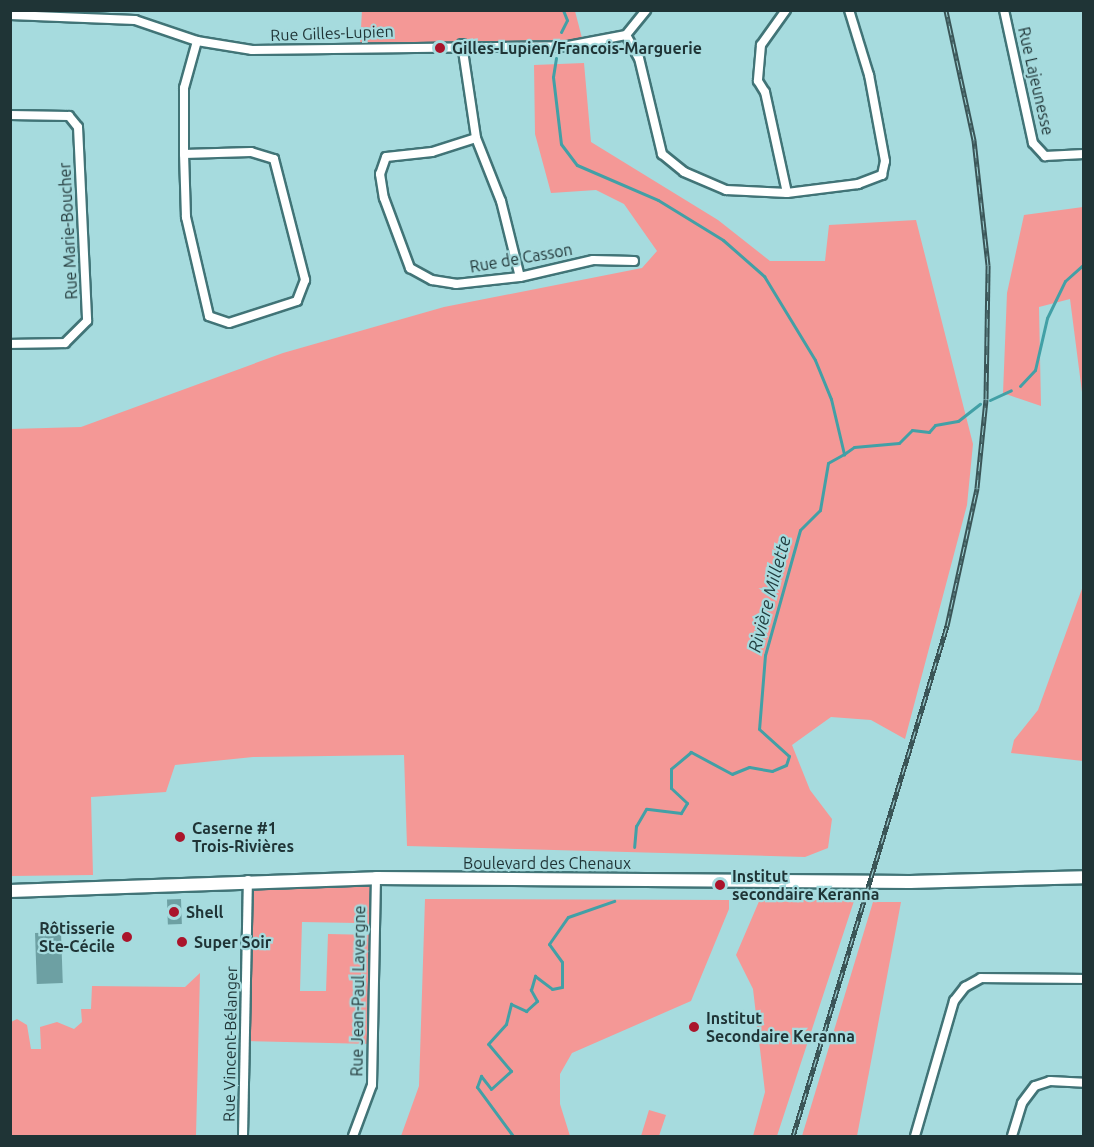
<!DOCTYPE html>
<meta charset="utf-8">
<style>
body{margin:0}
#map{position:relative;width:1094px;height:1147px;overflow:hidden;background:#a6dbde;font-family:Ubuntu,sans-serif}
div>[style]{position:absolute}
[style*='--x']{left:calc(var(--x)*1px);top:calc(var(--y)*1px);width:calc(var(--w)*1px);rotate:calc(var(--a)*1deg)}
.green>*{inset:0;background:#f49896}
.stream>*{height:3px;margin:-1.5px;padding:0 1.5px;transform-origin:1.5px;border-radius:1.5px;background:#42a0a6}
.building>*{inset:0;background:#6da0a3;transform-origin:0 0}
.roads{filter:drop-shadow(2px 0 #417477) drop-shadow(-2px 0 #417477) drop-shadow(0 2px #417477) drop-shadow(0 -2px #417477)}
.minor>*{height:8px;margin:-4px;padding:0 4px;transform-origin:4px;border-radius:4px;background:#fff}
.secondary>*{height:12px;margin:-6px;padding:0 6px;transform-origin:6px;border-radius:6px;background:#fff}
.rail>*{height:5px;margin-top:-2.5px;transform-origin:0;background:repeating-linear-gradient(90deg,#a6dbde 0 9px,#3a5557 0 18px);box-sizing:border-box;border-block:2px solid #3a5557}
.dots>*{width:16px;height:16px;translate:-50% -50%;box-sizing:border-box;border:3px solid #a6dbde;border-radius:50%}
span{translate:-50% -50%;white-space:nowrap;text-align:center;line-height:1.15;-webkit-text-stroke:4.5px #a6dbde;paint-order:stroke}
.street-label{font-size:16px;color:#1f3436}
.poi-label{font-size:16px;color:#1f3436;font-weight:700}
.left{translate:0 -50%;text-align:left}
.right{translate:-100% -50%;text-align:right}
.water-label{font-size:18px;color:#223f41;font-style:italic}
.frame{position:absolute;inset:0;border:12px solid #1f3436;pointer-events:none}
</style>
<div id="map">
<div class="green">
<div style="clip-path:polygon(362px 10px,575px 11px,583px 42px,360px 46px)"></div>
<div style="clip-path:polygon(584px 63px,591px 142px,718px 220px,770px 261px,825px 261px,829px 225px,916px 220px,973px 444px,967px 505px,905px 739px,871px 720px,831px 717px,792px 745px,810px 790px,832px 819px,828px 848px,805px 857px,407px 846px,404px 755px,253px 757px,175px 765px,166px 792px,91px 797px,93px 875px,11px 876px,11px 429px,81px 427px,283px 353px,444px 307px,642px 268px,657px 251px,624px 204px,596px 190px,551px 193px,535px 134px,534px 65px)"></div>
<div style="clip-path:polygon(1083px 207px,1083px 400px,1070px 299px,1039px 307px,1041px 406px,1003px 393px,1007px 293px,1024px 215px)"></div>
<div style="clip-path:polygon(1083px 586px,1083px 761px,1011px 753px,1014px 740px,1038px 710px)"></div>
<div style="clip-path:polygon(376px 878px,375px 930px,357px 929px,357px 923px,302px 922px,300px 991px,326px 991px,328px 934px,374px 935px,372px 1044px,245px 1041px,248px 880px)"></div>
<div style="clip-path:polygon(425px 899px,729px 900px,729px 909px,691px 1001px,572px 1053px,560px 1074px,560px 1104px,570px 1136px,401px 1136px,419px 1086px)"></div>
<div style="clip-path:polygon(760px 899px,854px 901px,777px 1136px,753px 1136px,765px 1092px,753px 989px,736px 955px)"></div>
<div style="clip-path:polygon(873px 902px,901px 902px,857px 1136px,802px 1136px)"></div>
<div style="clip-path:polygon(200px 973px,196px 1136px,11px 1136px,11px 1022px,17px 1019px,27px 1025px,31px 1049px,41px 1049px,40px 1027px,57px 1022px,74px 1029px,82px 1022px,81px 1009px,91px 1009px,92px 986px,185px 987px)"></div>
<div style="clip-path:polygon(649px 1110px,666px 1115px,659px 1136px,641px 1136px)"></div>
</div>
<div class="stream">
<div style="--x:561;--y:32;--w:13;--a:-63"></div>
<div style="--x:567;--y:20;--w:11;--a:-112"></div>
<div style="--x:556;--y:58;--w:19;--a:99"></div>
<div style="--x:553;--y:77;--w:67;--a:83.2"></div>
<div style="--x:561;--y:144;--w:26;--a:53"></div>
<div style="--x:577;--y:165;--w:88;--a:23.4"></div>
<div style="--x:658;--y:200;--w:76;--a:31.6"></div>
<div style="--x:723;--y:240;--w:55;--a:41.3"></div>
<div style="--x:764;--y:276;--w:98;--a:58.7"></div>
<div style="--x:815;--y:360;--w:42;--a:67.7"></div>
<div style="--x:831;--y:399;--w:57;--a:76.7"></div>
<div style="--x:844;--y:454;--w:18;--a:151"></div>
<div style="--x:828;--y:463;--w:48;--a:99.7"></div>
<div style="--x:820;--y:510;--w:28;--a:135"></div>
<div style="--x:800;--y:530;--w:130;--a:105.6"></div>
<div style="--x:765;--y:655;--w:74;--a:94.6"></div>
<div style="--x:759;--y:729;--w:40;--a:42"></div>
<div style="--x:789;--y:756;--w:9;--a:108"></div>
<div style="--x:786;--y:765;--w:15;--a:157"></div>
<div style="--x:772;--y:771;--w:23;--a:-170"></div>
<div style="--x:749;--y:767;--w:18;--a:158"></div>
<div style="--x:732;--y:774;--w:47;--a:-151.8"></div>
<div style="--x:691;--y:752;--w:26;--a:140"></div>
<div style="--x:671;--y:769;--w:19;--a:90"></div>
<div style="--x:671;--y:788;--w:22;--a:43"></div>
<div style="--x:687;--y:803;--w:12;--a:121"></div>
<div style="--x:681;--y:813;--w:35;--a:-173"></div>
<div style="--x:646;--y:809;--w:20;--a:120"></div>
<div style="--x:636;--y:826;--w:21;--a:95"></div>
<div style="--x:1020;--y:386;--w:22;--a:-47"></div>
<div style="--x:1035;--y:370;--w:53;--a:-77"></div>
<div style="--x:1047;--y:318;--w:41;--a:-64.1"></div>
<div style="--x:1065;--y:281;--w:25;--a:-42"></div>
<div style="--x:990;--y:400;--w:23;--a:-25"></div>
<div style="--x:844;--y:454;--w:12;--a:-35"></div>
<div style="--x:854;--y:447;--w:45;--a:-5.1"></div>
<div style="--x:899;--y:443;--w:18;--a:-45"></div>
<div style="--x:912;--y:430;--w:17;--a:7"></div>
<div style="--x:929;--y:432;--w:9;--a:-49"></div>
<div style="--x:935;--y:425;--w:23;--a:-10"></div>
<div style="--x:958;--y:421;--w:28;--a:-38"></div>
<div style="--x:513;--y:1136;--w:61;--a:-126.3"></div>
<div style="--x:477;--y:1087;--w:12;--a:-70"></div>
<div style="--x:481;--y:1076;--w:16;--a:52"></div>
<div style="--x:491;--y:1089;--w:27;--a:-42"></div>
<div style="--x:511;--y:1071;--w:35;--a:-130"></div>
<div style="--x:488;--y:1044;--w:27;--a:-48"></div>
<div style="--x:506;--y:1024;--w:21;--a:-76"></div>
<div style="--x:511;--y:1004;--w:17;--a:25"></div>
<div style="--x:526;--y:1011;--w:15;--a:-42"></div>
<div style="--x:537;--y:1001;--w:13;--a:-119"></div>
<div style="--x:531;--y:990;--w:15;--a:-74"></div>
<div style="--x:535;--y:976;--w:21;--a:37"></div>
<div style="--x:552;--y:989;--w:10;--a:-11"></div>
<div style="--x:562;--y:987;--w:25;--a:-90"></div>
<div style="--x:562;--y:962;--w:22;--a:-126"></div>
<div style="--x:549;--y:944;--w:33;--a:-55"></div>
<div style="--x:568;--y:917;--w:49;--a:-19.2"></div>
</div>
<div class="building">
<div style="left:181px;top:899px;width:25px;height:14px;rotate:88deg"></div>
<div style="left:61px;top:932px;width:51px;height:26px;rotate:88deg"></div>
</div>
<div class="roads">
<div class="minor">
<div style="--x:786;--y:10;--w:43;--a:125.5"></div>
<div style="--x:761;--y:45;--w:36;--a:95"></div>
<div style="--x:758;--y:81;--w:13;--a:58"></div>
<div style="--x:765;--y:92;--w:103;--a:77.7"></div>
<div style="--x:1004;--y:10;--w:136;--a:77.7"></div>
<div style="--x:1033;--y:143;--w:18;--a:47"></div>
<div style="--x:1045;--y:156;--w:39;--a:-3"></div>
<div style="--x:10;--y:15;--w:125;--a:2.3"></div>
<div style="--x:135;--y:20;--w:65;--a:18.7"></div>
<div style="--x:197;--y:41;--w:56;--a:9.3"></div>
<div style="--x:252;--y:50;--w:316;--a:-0.7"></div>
<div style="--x:568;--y:46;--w:59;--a:-10.7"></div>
<div style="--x:626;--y:35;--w:32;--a:-51"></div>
<div style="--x:626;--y:35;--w:26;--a:61"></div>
<div style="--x:639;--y:58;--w:99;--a:76.5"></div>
<div style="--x:662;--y:154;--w:28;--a:39"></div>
<div style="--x:684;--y:172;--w:46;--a:23.2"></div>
<div style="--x:726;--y:190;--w:61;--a:2.8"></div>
<div style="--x:787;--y:193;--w:72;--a:-7.2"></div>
<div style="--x:858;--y:184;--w:26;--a:-21"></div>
<div style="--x:882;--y:175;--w:14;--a:-78"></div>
<div style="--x:885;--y:161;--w:87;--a:-100.5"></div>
<div style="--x:869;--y:75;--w:68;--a:-107.1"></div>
<div style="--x:462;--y:44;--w:95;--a:81.5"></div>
<div style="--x:476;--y:138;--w:68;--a:68.4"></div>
<div style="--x:501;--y:201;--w:78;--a:76"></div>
<div style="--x:10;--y:115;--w:59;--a:1"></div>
<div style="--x:69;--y:116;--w:14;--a:51"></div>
<div style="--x:78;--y:127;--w:194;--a:87.3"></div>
<div style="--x:87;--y:321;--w:31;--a:135"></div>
<div style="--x:65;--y:343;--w:55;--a:179"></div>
<div style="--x:476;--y:138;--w:46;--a:162.3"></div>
<div style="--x:432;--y:152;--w:46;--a:173.8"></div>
<div style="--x:386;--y:157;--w:18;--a:109"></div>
<div style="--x:380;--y:174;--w:24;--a:81"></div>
<div style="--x:384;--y:198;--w:75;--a:69.6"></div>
<div style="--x:410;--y:268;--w:25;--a:29"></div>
<div style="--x:432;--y:280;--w:24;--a:9"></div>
<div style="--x:456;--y:284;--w:64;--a:-6.2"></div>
<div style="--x:520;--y:277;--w:75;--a:-13.1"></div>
<div style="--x:593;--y:260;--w:41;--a:1.4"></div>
<div style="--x:184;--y:154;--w:67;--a:-1.7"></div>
<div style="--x:251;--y:152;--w:24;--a:17"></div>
<div style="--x:274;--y:159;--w:125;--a:75.6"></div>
<div style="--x:305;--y:280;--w:22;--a:111"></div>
<div style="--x:297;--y:301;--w:71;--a:162.1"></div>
<div style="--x:229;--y:323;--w:21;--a:-161"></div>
<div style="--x:209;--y:316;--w:102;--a:-103.1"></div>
<div style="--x:186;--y:217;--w:63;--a:-91.8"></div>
<div style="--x:184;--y:154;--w:66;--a:-90"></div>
<div style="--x:184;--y:88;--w:49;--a:-74.5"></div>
<div style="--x:243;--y:1136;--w:256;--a:-88.9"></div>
<div style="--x:353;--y:1136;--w:54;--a:-69.6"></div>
<div style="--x:372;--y:1085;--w:207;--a:-88.9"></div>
<div style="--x:915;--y:1136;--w:141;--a:-73.9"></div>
<div style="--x:954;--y:1001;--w:18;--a:-52"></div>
<div style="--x:965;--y:987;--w:18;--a:-29"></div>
<div style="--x:981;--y:978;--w:103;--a:0.6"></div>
<div style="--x:1012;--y:1136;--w:34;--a:-73"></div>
<div style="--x:1022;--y:1103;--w:21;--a:-53"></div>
<div style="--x:1035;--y:1086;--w:16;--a:-18"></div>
<div style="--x:1050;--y:1081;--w:34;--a:3"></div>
</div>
<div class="secondary">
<div style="--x:10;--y:891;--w:366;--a:-2"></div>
<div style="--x:376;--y:878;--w:534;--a:0.43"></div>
<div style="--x:910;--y:882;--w:174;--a:-1.6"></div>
</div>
</div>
<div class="rail">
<div style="--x:793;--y:1136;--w:533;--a:-73.2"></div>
<div style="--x:947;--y:626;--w:141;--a:-77.7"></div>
<div style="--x:977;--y:488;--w:89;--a:-84.2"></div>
<div style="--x:986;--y:399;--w:134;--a:-89.1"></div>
<div style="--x:988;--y:265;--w:126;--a:-96.4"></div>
<div style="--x:974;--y:140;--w:133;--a:-102.2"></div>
</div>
<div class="dots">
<div style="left:440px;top:48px;background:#aa142b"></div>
<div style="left:180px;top:837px;background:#aa142b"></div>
<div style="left:720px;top:885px;background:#aa142b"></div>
<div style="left:174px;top:912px;background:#aa142b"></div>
<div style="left:127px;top:937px;background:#aa142b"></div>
<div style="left:182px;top:942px;background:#aa142b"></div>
<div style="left:694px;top:1027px;background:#aa142b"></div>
</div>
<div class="street-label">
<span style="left:332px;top:33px;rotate:-2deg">Rue Gilles-Lupien</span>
<span style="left:1036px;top:81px;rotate:77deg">Rue Lajeunesse</span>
<span style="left:68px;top:231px;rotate:-93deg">Rue Marie-Boucher</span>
<span style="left:521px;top:258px;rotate:-10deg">Rue de Casson</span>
<span style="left:547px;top:863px">Boulevard des Chenaux</span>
<span style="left:358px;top:991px;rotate:-89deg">Rue Jean-Paul Lavergne</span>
<span style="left:230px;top:1044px;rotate:-89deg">Rue Vincent-Bélanger</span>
</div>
<div class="poi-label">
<span class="left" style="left:452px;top:48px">Gilles-Lupien/Francois-Marguerie</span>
<span class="left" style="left:192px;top:837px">Caserne #1<br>Trois-Rivières</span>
<span class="left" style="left:732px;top:885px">Institut<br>secondaire Keranna</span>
<span class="left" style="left:186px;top:912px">Shell</span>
<span class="right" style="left:115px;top:937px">Rôtisserie<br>Ste-Cécile</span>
<span class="left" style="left:194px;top:942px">Super Soir</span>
<span class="left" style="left:706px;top:1027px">Institut<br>Secondaire Keranna</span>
</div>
<div class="water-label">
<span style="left:769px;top:594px;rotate:-75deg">Rivière Millette</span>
</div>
<div class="frame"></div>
</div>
